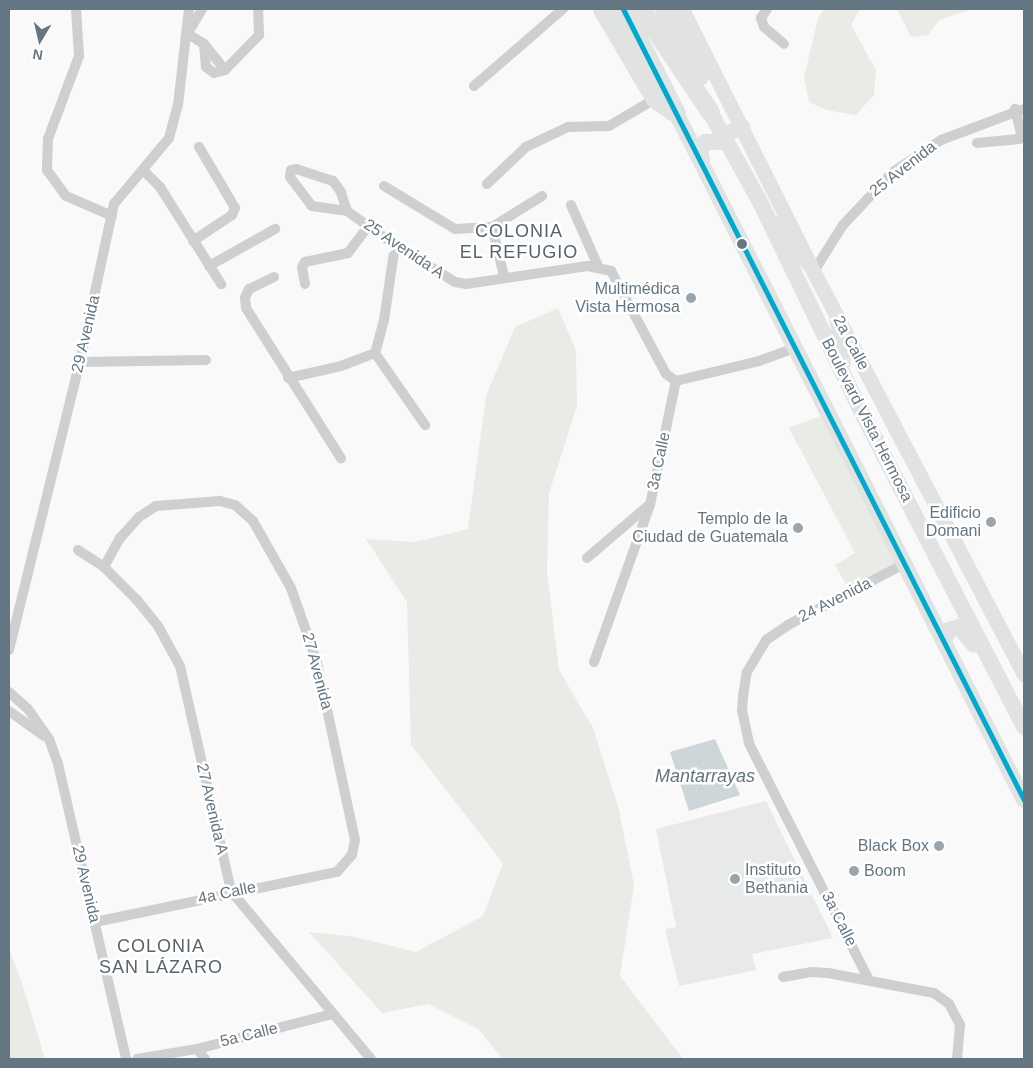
<!DOCTYPE html>
<meta charset="utf-8">
<style>
body{margin:0}
#map{position:relative;width:1033px;height:1068px;overflow:hidden;background:#f9f9f9;font-family:Arial,sans-serif}
div>[style]{position:absolute}
[style*='--x']{left:calc(var(--x)*1px);top:calc(var(--y)*1px);width:calc(var(--w)*1px);rotate:calc(var(--a)*1deg)}
.built>*{inset:0;background:#e8e9e9}
.green>*{inset:0;background:#e8ebe6}
.water>*{inset:0;background:#ced6d9}
.street>*{height:10px;margin:-5px;padding:0 5px;transform-origin:5px;border-radius:5px;background:#cecfd0}
.secondary>*{height:15px;margin:-7.5px;padding:0 7.5px;transform-origin:7.5px;border-radius:7.5px;background:#e1e2e2}
.primary>*{height:16px;margin:-8px;padding:0 8px;transform-origin:8px;border-radius:8px;background:#e1e2e2}
.highway>*{height:19px;margin:-9.5px;padding:0 9.5px;transform-origin:9.5px;border-radius:9.5px;background:#e1e2e2}
.bus-1>*{height:5px;margin:-2.5px;padding:0 2.5px;transform-origin:2.5px;border-radius:2.5px;background:#00a9ce}
.dots>*{width:14px;height:14px;translate:-50% -50%;box-sizing:border-box;border:2px solid #fff;border-radius:50%}
span{translate:-50% -50%;white-space:nowrap;text-align:center;line-height:1.15;-webkit-text-stroke:5px #fff;paint-order:stroke}
.street-label{font-size:16px;color:#657683}
.poi-label{font-size:16px;color:#657683}
.right{translate:-100% -50%;text-align:right}
.left{translate:0 -50%;text-align:left}
.neighbourhood-label{font-size:18px;color:#57646e;letter-spacing:1px}
.water-label{font-size:18px;color:#60757c;font-style:italic}
.frame{position:absolute;inset:0;border:10px solid #657683;pointer-events:none}
.north{position:absolute;left:15px;top:15px;width:50px;height:50px;-webkit-text-stroke:4px #fff;paint-order:stroke;rotate:189deg;font-size:14px;font-weight:700;line-height:20px;text-align:center;color:#657683}
.north::after{content:'';display:block;margin:auto;width:18px;height:22px;background:#657683;clip-path:polygon(50% 0,100% 100%,50% 72%,0 100%)}
</style>
<div id="map">
<div class="built">
<div style="clip-path:polygon(766px 801px,833px 938px,752px 954px,756px 970px,679px 986px,665px 929px,676px 927px,656px 829px)"></div>
</div>
<div class="green">
<div style="clip-path:polygon(824px 9px,860px 9px,851px 25px,876px 70px,874px 95px,856px 115px,826px 110px,809px 102px,804px 77px,818px 19px)"></div>
<div style="clip-path:polygon(897px 9px,972px 9px,939px 20px,928px 35px,911px 37px)"></div>
<div style="clip-path:polygon(558px 308px,576px 351px,577px 406px,549px 493px,547px 572px,559px 670px,593px 728px,618px 806px,634px 885px,620px 976px,683px 1059px,503px 1059px,478px 1029px,428px 1004px,382px 1013px,309px 932px,355px 937px,416px 952px,483px 916px,503px 863px,411px 745px,407px 602px,366px 539px,415px 542px,468px 529px,486px 396px,515px 327px)"></div>
<div style="clip-path:polygon(826px 414px,906px 563px,851px 593px,835px 565px,855px 553px,789px 428px)"></div>
<div style="clip-path:polygon(9px 949px,23px 986px,45px 1059px,9px 1059px)"></div>
</div>
<div class="water">
<div style="clip-path:polygon(715px 739px,740px 795px,689px 811px,670px 752px)"></div>
</div>
<div class="street">
<div style="--x:76;--y:9;--w:47;--a:86.3"></div>
<div style="--x:79;--y:56;--w:89;--a:110.5"></div>
<div style="--x:48;--y:139;--w:31;--a:92"></div>
<div style="--x:47;--y:170;--w:32;--a:54"></div>
<div style="--x:66;--y:196;--w:50;--a:23.5"></div>
<div style="--x:767;--y:9;--w:11;--a:124"></div>
<div style="--x:761;--y:18;--w:9;--a:72"></div>
<div style="--x:764;--y:27;--w:26;--a:40"></div>
<div style="--x:189;--y:31;--w:26;--a:-59"></div>
<div style="--x:188;--y:34;--w:19;--a:32"></div>
<div style="--x:204;--y:44;--w:33;--a:51"></div>
<div style="--x:204;--y:44;--w:23;--a:85"></div>
<div style="--x:206;--y:67;--w:10;--a:37"></div>
<div style="--x:214;--y:73;--w:11;--a:-15"></div>
<div style="--x:225;--y:70;--w:49;--a:-45.8"></div>
<div style="--x:259;--y:35;--w:26;--a:-92"></div>
<div style="--x:474;--y:86;--w:118;--a:-40.9"></div>
<div style="--x:977;--y:143;--w:42;--a:-5.4"></div>
<div style="--x:1019;--y:139;--w:6;--a:-72"></div>
<div style="--x:1021;--y:133;--w:25;--a:-104"></div>
<div style="--x:144;--y:171;--w:23;--a:45"></div>
<div style="--x:160;--y:187;--w:115;--a:57.8"></div>
<div style="--x:487;--y:184;--w:54;--a:-43.5"></div>
<div style="--x:526;--y:147;--w:47;--a:-25.5"></div>
<div style="--x:568;--y:127;--w:41;--a:-1.4"></div>
<div style="--x:609;--y:126;--w:53;--a:-30.4"></div>
<div style="--x:384;--y:186;--w:83;--a:31.2"></div>
<div style="--x:455;--y:229;--w:37;--a:-3"></div>
<div style="--x:492;--y:227;--w:59;--a:-31.8"></div>
<div style="--x:571;--y:205;--w:67;--a:66.1"></div>
<div style="--x:347;--y:211;--w:20;--a:-108"></div>
<div style="--x:341;--y:192;--w:14;--a:-126"></div>
<div style="--x:333;--y:181;--w:38;--a:-162"></div>
<div style="--x:297;--y:169;--w:6;--a:171"></div>
<div style="--x:291;--y:170;--w:7;--a:98"></div>
<div style="--x:290;--y:177;--w:36;--a:53"></div>
<div style="--x:312;--y:206;--w:35;--a:8"></div>
<div style="--x:347;--y:211;--w:59;--a:35.3"></div>
<div style="--x:395;--y:245;--w:70;--a:31.7"></div>
<div style="--x:455;--y:282;--w:11;--a:10"></div>
<div style="--x:466;--y:284;--w:123;--a:-8.4"></div>
<div style="--x:588;--y:266;--w:24;--a:12"></div>
<div style="--x:611;--y:271;--w:117;--a:61.9"></div>
<div style="--x:666;--y:374;--w:12;--a:35"></div>
<div style="--x:492;--y:227;--w:50;--a:76.2"></div>
<div style="--x:193;--y:241;--w:47;--a:-33.7"></div>
<div style="--x:232;--y:215;--w:8;--a:-67"></div>
<div style="--x:235;--y:208;--w:71;--a:-120.5"></div>
<div style="--x:395;--y:245;--w:76;--a:98.3"></div>
<div style="--x:384;--y:320;--w:34;--a:105"></div>
<div style="--x:375;--y:353;--w:88;--a:55.2"></div>
<div style="--x:209;--y:266;--w:76;--a:-29.3"></div>
<div style="--x:814;--y:271;--w:54;--a:-57.8"></div>
<div style="--x:843;--y:225;--w:73;--a:-46.7"></div>
<div style="--x:893;--y:172;--w:58;--a:-33.7"></div>
<div style="--x:941;--y:140;--w:89;--a:-20.5"></div>
<div style="--x:274;--y:277;--w:28;--a:154"></div>
<div style="--x:249;--y:289;--w:10;--a:114"></div>
<div style="--x:245;--y:298;--w:10;--a:84"></div>
<div style="--x:246;--y:308;--w:178;--a:57.7"></div>
<div style="--x:305;--y:284;--w:17;--a:-100"></div>
<div style="--x:302;--y:267;--w:6;--a:-59"></div>
<div style="--x:305;--y:262;--w:44;--a:-11.8"></div>
<div style="--x:348;--y:253;--w:35;--a:-53"></div>
<div style="--x:80;--y:362;--w:126;--a:-0.9"></div>
<div style="--x:288;--y:378;--w:54;--a:-12.8"></div>
<div style="--x:341;--y:366;--w:36;--a:-21"></div>
<div style="--x:676;--y:381;--w:85;--a:-13.5"></div>
<div style="--x:759;--y:361;--w:37;--a:-20"></div>
<div style="--x:78;--y:550;--w:31;--a:33"></div>
<div style="--x:104;--y:567;--w:47;--a:45"></div>
<div style="--x:137;--y:600;--w:33;--a:51"></div>
<div style="--x:158;--y:626;--w:46;--a:61.2"></div>
<div style="--x:180;--y:666;--w:231;--a:77.2"></div>
<div style="--x:231;--y:891;--w:219;--a:50.2"></div>
<div style="--x:587;--y:558;--w:82;--a:-40.5"></div>
<div style="--x:9;--y:650;--w:297;--a:-76.2"></div>
<div style="--x:80;--y:362;--w:162;--a:-77.9"></div>
<div style="--x:114;--y:204;--w:86;--a:-50.2"></div>
<div style="--x:169;--y:138;--w:34;--a:-75"></div>
<div style="--x:178;--y:105;--w:97;--a:-83.5"></div>
<div style="--x:594;--y:662;--w:167;--a:-70.4"></div>
<div style="--x:650;--y:505;--w:127;--a:-78.2"></div>
<div style="--x:9;--y:692;--w:25;--a:42"></div>
<div style="--x:28;--y:709;--w:37;--a:55"></div>
<div style="--x:49;--y:739;--w:27;--a:70"></div>
<div style="--x:58;--y:764;--w:303;--a:77"></div>
<div style="--x:9;--y:711;--w:43;--a:35.5"></div>
<div style="--x:95;--y:922;--w:247;--a:-11.7"></div>
<div style="--x:337;--y:872;--w:23;--a:-49"></div>
<div style="--x:352;--y:855;--w:15;--a:-79"></div>
<div style="--x:355;--y:840;--w:182;--a:-102.1"></div>
<div style="--x:317;--y:662;--w:78;--a:-109.4"></div>
<div style="--x:291;--y:588;--w:77;--a:-119.6"></div>
<div style="--x:253;--y:521;--w:24;--a:-138"></div>
<div style="--x:235;--y:505;--w:16;--a:-165"></div>
<div style="--x:220;--y:501;--w:64;--a:175.5"></div>
<div style="--x:156;--y:506;--w:20;--a:147"></div>
<div style="--x:139;--y:517;--w:28;--a:132"></div>
<div style="--x:120;--y:538;--w:33;--a:119"></div>
<div style="--x:783;--y:977;--w:28;--a:-10"></div>
<div style="--x:811;--y:972;--w:17;--a:3"></div>
<div style="--x:828;--y:973;--w:108;--a:10.7"></div>
<div style="--x:934;--y:993;--w:19;--a:36"></div>
<div style="--x:949;--y:1004;--w:24;--a:62"></div>
<div style="--x:960;--y:1025;--w:34;--a:95"></div>
<div style="--x:869;--y:980;--w:266;--a:-116.9"></div>
<div style="--x:749;--y:743;--w:33;--a:-102"></div>
<div style="--x:742;--y:711;--w:15;--a:-86"></div>
<div style="--x:743;--y:696;--w:24;--a:-81"></div>
<div style="--x:747;--y:672;--w:37;--a:-59"></div>
<div style="--x:766;--y:640;--w:27;--a:-34"></div>
<div style="--x:788;--y:625;--w:133;--a:-27.7"></div>
<div style="--x:197;--y:1049;--w:13;--a:51"></div>
<div style="--x:137;--y:1059;--w:61;--a:-9.5"></div>
<div style="--x:197;--y:1049;--w:139;--a:-14.5"></div>
</div>
<div class="secondary">
<div style="--x:682;--y:9;--w:286;--a:63.4"></div>
<div style="--x:810;--y:265;--w:462;--a:62.4"></div>
</div>
<div class="primary">
<div style="--x:710;--y:112;--w:103;--a:60.9"></div>
<div style="--x:760;--y:202;--w:232;--a:64.2"></div>
<div style="--x:861;--y:411;--w:356;--a:62.7"></div>
<div style="--x:676;--y:113;--w:770;--a:63.14"></div>
<div style="--x:723;--y:135;--w:21;--a:-23"></div>
<div style="--x:702;--y:160;--w:10;--a:-101"></div>
<div style="--x:700;--y:150;--w:9;--a:-58"></div>
<div style="--x:705;--y:142;--w:22;--a:0"></div>
<div style="--x:777;--y:224;--w:53;--a:51.2"></div>
<div style="--x:837;--y:316;--w:47;--a:82.7"></div>
<div style="--x:945;--y:639;--w:10;--a:-66"></div>
<div style="--x:949;--y:630;--w:10;--a:-17"></div>
<div style="--x:959;--y:627;--w:23;--a:50"></div>
</div>
<div class="highway">
<div style="--x:602;--y:9;--w:104;--a:59.5"></div>
<div style="--x:655;--y:99;--w:25;--a:34"></div>
<div style="--x:623;--y:9;--w:117;--a:63"></div>
<div style="--x:641;--y:9;--w:124;--a:56.2"></div>
<div style="--x:664;--y:9;--w:76;--a:62.8"></div>
</div>
<div class="bus-1">
<div style="--x:623;--y:9;--w:887;--a:63.12"></div>
</div>
<div class="dots">
<div style="left:742px;top:244px;background:#657683"></div>
<div style="left:691px;top:298px;background:#99a4ac"></div>
<div style="left:991px;top:522px;background:#99a4ac"></div>
<div style="left:798px;top:528px;background:#99a4ac"></div>
<div style="left:939px;top:846px;background:#99a4ac"></div>
<div style="left:854px;top:871px;background:#99a4ac"></div>
<div style="left:735px;top:879px;background:#99a4ac"></div>
</div>
<div class="street-label">
<span style="left:903px;top:169px;rotate:-38deg">25 Avenida</span>
<span style="left:404px;top:249px;rotate:34deg">25 Avenida A</span>
<span style="left:86px;top:334px;rotate:-77deg">29 Avenida</span>
<span style="left:851px;top:343px;rotate:62deg">2a Calle</span>
<span style="left:867px;top:420px;rotate:63deg">Boulevard Vista Hermosa</span>
<span style="left:659px;top:461px;rotate:-78deg">3a Calle</span>
<span style="left:835px;top:600px;rotate:-27deg">24 Avenida</span>
<span style="left:317px;top:671px;rotate:75deg">27 Avenida</span>
<span style="left:212px;top:809px;rotate:77deg">27 Avenida A</span>
<span style="left:86px;top:884px;rotate:77deg">29 Avenida</span>
<span style="left:227px;top:893px;rotate:-12deg">4a Calle</span>
<span style="left:839px;top:919px;rotate:63deg">3a Calle</span>
<span style="left:249px;top:1035px;rotate:-14deg">5a Calle</span>
</div>
<div class="poi-label">
<span class="right" style="left:680px;top:298px">Multimédica<br>Vista Hermosa</span>
<span class="right" style="left:981px;top:522px">Edificio<br>Domani</span>
<span class="right" style="left:788px;top:528px">Templo de la<br>Ciudad de Guatemala</span>
<span class="right" style="left:929px;top:846px">Black Box</span>
<span class="left" style="left:745px;top:879px">Instituto<br>Bethania</span>
<span class="left" style="left:864px;top:871px">Boom</span>
</div>
<div class="neighbourhood-label">
<span style="left:519px;top:242px">COLONIA<br>EL REFUGIO</span>
<span style="left:161px;top:957px">COLONIA<br>SAN LÁZARO</span>
</div>
<div class="water-label">
<span style="left:705px;top:776px">Mantarrayas</span>
</div>
<div class="frame"></div>
<div class="north">N</div>
</div>
